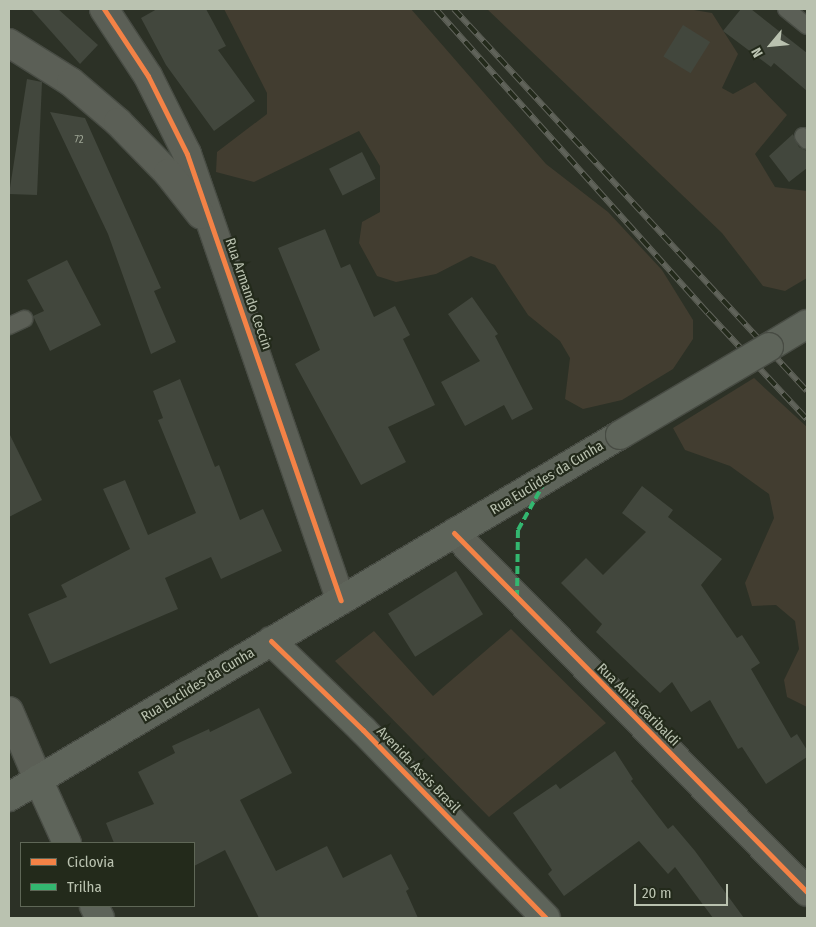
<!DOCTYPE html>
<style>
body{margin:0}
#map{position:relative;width:816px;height:927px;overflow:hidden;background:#2c3126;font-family:"Fira Sans Condensed",sans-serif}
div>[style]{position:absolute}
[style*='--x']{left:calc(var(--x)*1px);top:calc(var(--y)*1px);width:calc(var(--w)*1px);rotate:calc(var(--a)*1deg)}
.green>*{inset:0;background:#423d30}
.building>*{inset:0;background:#42473d;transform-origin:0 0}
.roads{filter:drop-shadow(1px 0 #484c44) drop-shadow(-1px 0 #484c44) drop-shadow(0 1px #484c44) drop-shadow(0 -1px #484c44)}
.lane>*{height:16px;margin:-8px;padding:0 8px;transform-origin:8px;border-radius:8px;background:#5b5f56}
.street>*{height:28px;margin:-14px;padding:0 14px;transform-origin:14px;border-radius:14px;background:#5b5f56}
.secondary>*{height:28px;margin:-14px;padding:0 14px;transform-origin:14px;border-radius:14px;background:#5e645a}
.rail>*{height:5.5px;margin-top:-2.75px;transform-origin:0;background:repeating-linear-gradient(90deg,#232a1b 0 11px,#60635a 0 22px);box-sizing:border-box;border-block:1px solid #60635a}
.bridges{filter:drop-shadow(1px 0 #484c44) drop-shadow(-1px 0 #484c44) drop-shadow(0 1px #484c44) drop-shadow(0 -1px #484c44)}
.secondary-bridge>*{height:28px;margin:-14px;padding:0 14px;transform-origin:14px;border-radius:14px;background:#5e645a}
.quiet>*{height:4px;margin-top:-2px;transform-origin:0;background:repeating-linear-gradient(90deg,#33b770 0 8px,transparent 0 12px)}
.cycleway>*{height:5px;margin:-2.5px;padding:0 2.5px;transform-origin:2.5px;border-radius:2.5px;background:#f48246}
span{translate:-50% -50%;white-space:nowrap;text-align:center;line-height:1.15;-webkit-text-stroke:4.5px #232a1b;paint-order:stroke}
.number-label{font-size:11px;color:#9ca393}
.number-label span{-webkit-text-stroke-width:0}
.street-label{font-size:14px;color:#bac2b0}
.frame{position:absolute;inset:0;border:10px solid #bac2b0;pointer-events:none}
.legend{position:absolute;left:20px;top:842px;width:175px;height:65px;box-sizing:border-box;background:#232a1b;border:1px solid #5f6757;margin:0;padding:6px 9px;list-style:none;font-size:15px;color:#bac2b0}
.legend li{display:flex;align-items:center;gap:10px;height:25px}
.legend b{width:25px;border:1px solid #5f6757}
.north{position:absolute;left:746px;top:20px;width:50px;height:50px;-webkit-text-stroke:4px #232a1b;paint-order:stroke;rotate:242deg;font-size:14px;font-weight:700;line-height:20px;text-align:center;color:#bac2b0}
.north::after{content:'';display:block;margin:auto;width:18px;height:22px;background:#bac2b0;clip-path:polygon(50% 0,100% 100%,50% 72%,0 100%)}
.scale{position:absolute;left:634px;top:884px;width:94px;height:22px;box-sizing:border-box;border:2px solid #bac2b0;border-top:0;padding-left:6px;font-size:15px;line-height:18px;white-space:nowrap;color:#bac2b0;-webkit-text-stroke:4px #232a1b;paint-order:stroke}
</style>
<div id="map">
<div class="green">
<div style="clip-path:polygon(224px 9px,411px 9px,546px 164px,608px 212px,662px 270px,693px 320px,693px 339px,673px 369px,622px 400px,583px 409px,565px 399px,570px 358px,560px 341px,528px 315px,495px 265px,471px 256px,436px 274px,396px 282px,377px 276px,359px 243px,362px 222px,380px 212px,380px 166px,359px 131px,254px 182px,216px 172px,217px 152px,267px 114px,267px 93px)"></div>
<div style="clip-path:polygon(487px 9px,688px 9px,712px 13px,738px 54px,722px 88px,733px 94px,755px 82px,787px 115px,755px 154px,775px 187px,807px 191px,807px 278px,785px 291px,763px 286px,722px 233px)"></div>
<div style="clip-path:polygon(754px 378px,807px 427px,807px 707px,787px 697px,784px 680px,799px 649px,795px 621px,776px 605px,752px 606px,745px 583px,774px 518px,769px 494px,730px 466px,685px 450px,673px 428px)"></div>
<div style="clip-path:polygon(511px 629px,606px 723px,489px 817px,335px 661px,374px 631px,433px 696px)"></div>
</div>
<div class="building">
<div style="clip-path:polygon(31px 9px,58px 9px,98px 45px,80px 64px)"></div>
<div style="clip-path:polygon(157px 9px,206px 9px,226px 46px,218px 50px,255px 101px,214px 131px,166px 65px,141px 18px)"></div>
<div style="clip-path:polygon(741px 9px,751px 9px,807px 53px,807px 91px,774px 63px,771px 67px,723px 31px)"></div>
<div style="left:683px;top:25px;width:32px;height:37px;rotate:32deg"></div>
<div style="clip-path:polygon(27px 79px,42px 82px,37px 195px,9px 194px)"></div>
<div style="clip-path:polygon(50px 112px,85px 118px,161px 288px,154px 291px,176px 342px,151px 354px,108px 234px)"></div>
<div style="clip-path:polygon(793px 134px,799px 147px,807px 151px,807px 168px,789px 182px,769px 156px)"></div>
<div style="left:362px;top:152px;width:30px;height:37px;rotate:63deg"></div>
<div style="clip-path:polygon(325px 229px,341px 268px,350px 264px,374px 317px,395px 306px,410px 335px,403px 339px,435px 405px,388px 427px,406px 462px,361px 485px,295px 364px,320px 350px,278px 248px)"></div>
<div style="clip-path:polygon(67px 260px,101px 325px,50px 351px,33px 316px,44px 311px,27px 280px)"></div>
<div style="clip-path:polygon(472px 297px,498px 334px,495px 336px,533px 409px,512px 420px,504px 405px,465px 426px,441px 382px,480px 361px,448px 314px)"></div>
<div style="clip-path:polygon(180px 379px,215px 467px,219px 465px,240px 520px,263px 509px,282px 551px,221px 579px,211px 557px,165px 578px,178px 609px,50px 664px,28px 614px,67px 597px,61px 585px,130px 549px,103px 489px,125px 480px,148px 535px,196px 513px,158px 420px,163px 418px,153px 391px)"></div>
<div style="clip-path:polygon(9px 433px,42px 500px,9px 517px)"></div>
<div style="clip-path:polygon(642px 486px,673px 510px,668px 517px,722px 559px,701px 585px,737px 638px,742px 635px,760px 663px,751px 669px,791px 738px,797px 734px,807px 750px,807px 757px,766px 784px,742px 747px,738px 749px,710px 700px,691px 712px,672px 682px,660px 693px,596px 632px,602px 624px,561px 583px,586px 558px,603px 575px,646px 532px,622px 513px)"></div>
<div style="left:456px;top:571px;width:51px;height:80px;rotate:58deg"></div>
<div style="clip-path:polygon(259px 708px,292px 773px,240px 800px,276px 871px,327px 846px,343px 878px,391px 854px,409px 889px,406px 891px,418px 918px,259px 918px,225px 850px,194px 866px,194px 843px,114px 843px,106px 823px,154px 804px,138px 772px,175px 753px,172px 746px,209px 729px,210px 732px)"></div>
<div style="clip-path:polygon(615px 751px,633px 779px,631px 781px,668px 829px,673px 825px,695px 851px,744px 918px,713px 918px,675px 867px,668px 874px,639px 841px,564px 896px,548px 874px,552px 870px,513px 813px,556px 784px,560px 789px)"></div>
</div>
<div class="roads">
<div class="lane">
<div style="--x:786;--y:9;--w:27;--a:39"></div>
<div style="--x:803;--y:136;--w:6;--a:51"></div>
<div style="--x:9;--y:326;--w:17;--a:-25"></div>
</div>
<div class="street">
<div style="--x:104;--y:9;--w:80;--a:56.7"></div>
<div style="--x:148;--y:76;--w:87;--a:63.4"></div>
<div style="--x:187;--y:154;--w:472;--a:71"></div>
<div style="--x:9;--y:43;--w:73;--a:32.2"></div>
<div style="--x:71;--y:82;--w:62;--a:40.4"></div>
<div style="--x:118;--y:122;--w:71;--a:45.6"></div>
<div style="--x:168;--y:173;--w:53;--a:51.8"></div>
<div style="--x:454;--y:533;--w:503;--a:45.48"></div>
<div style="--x:9;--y:711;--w:74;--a:66.9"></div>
</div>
<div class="secondary">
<div style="--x:769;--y:347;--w:44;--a:-31.2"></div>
<div style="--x:271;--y:641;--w:128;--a:44.1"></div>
<div style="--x:363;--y:730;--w:262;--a:45.8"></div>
<div style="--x:38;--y:779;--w:70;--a:65.6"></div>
<div style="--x:9;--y:797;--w:710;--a:-30.65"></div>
<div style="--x:94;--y:906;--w:13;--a:63"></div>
</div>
</div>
<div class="rail">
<div style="--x:436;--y:9;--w:408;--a:48.2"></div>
<div style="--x:708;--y:313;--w:145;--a:47"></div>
<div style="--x:454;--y:9;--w:520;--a:47.26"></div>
</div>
<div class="bridges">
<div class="secondary-bridge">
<div style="--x:620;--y:435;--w:173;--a:-30.6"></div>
</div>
</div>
<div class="quiet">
<div style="--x:517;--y:598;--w:68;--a:-89.2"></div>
<div style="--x:518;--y:530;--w:60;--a:-60.9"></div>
</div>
<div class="cycleway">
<div style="--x:104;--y:9;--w:80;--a:56.7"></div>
<div style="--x:148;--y:76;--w:87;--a:63.4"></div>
<div style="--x:187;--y:154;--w:472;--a:71"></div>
<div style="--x:454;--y:533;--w:503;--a:45.48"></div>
<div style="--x:271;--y:641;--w:128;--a:44.1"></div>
<div style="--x:363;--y:730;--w:262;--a:45.8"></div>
</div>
<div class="number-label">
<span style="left:79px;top:140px">72</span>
</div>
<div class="street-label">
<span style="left:248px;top:294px;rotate:71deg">Rua Armando Ceccin</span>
<span style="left:547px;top:478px;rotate:-31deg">Rua Euclides da Cunha</span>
<span style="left:198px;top:685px;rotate:-31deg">Rua Euclides da Cunha</span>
<span style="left:638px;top:705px;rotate:45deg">Rua Anita Garibaldi</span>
<span style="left:418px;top:770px;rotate:46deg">Avenida Assis Brasil</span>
</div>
<div class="frame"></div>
<ul class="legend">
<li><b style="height:6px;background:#f48246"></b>Ciclovia</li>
<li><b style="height:6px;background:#33b770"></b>Trilha</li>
</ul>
<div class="north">N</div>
<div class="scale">20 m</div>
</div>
